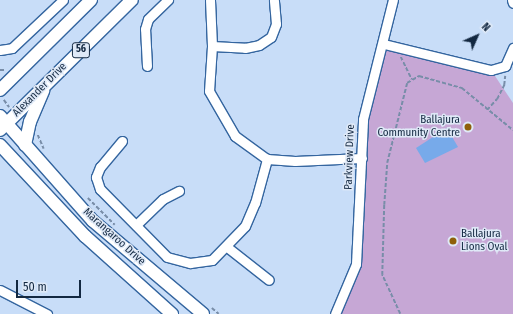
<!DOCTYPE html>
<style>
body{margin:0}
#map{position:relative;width:513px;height:314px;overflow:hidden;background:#c8ddf8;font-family:"Fira Sans Condensed",sans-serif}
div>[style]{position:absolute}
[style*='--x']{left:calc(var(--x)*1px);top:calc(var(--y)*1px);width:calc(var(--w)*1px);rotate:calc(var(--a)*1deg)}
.green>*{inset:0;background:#c6a7d5}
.building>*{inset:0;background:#77aaea}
.path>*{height:1.5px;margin-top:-0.75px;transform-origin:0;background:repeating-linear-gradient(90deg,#788da8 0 4px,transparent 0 6px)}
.roads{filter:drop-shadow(1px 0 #34659f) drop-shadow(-1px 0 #34659f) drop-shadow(0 1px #34659f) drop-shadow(0 -1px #34659f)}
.minor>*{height:9px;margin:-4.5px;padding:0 4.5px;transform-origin:4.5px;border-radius:4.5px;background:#fff}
.major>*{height:12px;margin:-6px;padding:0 6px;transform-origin:6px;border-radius:6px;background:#fff}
.dots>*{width:11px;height:11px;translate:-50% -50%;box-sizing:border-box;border:2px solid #dfe9f7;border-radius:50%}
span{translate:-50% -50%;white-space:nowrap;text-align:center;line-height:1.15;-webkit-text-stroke:3px #dfe9f7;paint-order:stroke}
.shield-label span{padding:1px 3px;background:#dfe9f7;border:1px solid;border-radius:3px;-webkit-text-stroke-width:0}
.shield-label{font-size:10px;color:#132841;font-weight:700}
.street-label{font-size:11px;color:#132841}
.poi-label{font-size:11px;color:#132841}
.right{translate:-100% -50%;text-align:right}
.left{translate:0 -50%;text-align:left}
.north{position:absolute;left:457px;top:16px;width:40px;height:40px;-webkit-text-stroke:3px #dfe9f7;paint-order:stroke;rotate:45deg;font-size:11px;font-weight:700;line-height:16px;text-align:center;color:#132841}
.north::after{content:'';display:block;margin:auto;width:14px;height:18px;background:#132841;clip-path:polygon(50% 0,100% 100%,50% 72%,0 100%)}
.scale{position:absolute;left:16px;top:280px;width:65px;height:18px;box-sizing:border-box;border:2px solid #132841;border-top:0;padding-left:5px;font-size:12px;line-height:14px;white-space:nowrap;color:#132841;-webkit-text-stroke:3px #dfe9f7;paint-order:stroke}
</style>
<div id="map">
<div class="green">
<div style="clip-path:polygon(384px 44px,491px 70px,513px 103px,513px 314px,335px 314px,356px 263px,362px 144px)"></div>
</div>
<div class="building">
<div style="clip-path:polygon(447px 128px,458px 147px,425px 163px,416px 148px)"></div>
</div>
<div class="path">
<div style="--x:401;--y:57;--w:25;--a:64"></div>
<div style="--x:0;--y:70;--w:6;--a:0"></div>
<div style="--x:4;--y:100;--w:9;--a:54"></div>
<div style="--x:487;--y:110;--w:15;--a:-48"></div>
<div style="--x:497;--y:99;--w:16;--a:-63"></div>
<div style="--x:504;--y:85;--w:9;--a:-84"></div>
<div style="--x:38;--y:135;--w:15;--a:67"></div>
<div style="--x:88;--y:198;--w:38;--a:45"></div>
<div style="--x:212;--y:308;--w:9;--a:41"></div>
<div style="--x:400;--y:314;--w:43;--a:-114.8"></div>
<div style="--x:382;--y:275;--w:70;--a:-88.4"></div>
<div style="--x:384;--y:205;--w:42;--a:-85.9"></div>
<div style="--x:387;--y:163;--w:82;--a:-76"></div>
<div style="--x:407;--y:83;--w:14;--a:-30"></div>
<div style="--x:419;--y:76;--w:45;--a:15.6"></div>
<div style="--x:462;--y:88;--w:66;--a:39.5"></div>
</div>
<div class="roads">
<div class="minor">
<div style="--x:210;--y:0;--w:46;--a:87.5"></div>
<div style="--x:212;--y:46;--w:45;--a:93.8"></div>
<div style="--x:209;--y:91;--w:52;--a:60"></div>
<div style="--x:235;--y:136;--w:39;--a:36"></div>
<div style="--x:267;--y:159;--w:28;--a:4"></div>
<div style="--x:295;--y:161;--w:67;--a:-2.6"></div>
<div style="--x:512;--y:0;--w:3;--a:72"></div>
<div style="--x:384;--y:44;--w:110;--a:13.7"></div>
<div style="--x:491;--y:70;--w:15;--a:-16"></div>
<div style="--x:505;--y:66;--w:20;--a:-66"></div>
<div style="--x:212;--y:46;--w:33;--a:3"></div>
<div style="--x:245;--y:48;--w:14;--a:-12"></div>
<div style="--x:259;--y:45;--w:14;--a:-34"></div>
<div style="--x:271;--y:37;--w:14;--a:-69"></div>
<div style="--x:276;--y:24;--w:24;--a:-95"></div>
<div style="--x:0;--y:50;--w:12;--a:-9"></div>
<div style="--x:12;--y:48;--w:70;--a:-43.3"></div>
<div style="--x:147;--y:66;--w:37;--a:-93"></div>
<div style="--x:145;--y:29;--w:10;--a:-73"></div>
<div style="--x:148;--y:19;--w:28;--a:-44"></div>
<div style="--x:122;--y:141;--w:34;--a:130"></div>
<div style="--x:100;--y:167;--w:11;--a:112"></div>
<div style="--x:96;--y:177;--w:13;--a:72"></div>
<div style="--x:100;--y:189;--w:95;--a:45.4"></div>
<div style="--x:167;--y:257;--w:24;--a:15"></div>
<div style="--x:190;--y:263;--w:22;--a:-8"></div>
<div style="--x:212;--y:260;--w:47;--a:-45.9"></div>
<div style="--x:245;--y:226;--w:25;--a:-67"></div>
<div style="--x:255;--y:203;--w:46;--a:-74.7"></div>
<div style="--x:136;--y:225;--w:37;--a:-44"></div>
<div style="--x:163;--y:199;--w:18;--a:-27"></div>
<div style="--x:227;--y:247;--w:53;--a:38.2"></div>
<div style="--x:0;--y:290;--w:53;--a:27.1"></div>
<div style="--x:335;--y:314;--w:54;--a:-67.2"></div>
<div style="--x:356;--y:264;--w:145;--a:-87.2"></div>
<div style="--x:363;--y:119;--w:123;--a:-75.9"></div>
</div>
<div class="major">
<div style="--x:0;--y:90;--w:128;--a:-44.7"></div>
<div style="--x:0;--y:116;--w:140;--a:48.5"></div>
<div style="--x:93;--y:221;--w:144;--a:40.2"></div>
<div style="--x:0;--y:130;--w:185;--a:-44.6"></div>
<div style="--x:0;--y:145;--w:125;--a:47"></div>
<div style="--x:85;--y:236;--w:117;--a:41.9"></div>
<div style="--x:25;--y:145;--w:24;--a:-78"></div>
<div style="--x:30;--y:122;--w:34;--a:-67"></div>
</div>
</div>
<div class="dots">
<div style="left:468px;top:127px;background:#8f600a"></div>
<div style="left:453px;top:241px;background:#8f600a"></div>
</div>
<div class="shield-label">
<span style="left:81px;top:50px">56</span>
</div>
<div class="street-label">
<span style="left:40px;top:90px;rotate:-45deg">Alexander Drive</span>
<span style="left:350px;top:157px;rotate:-88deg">Parkview Drive</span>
<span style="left:114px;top:237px;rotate:42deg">Marangaroo Drive</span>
</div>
<div class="poi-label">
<span class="right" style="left:460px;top:127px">Ballajura<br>Community Centre</span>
<span class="left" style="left:461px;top:241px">Ballajura<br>Lions Oval</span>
</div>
<div class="north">N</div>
<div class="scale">50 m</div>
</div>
